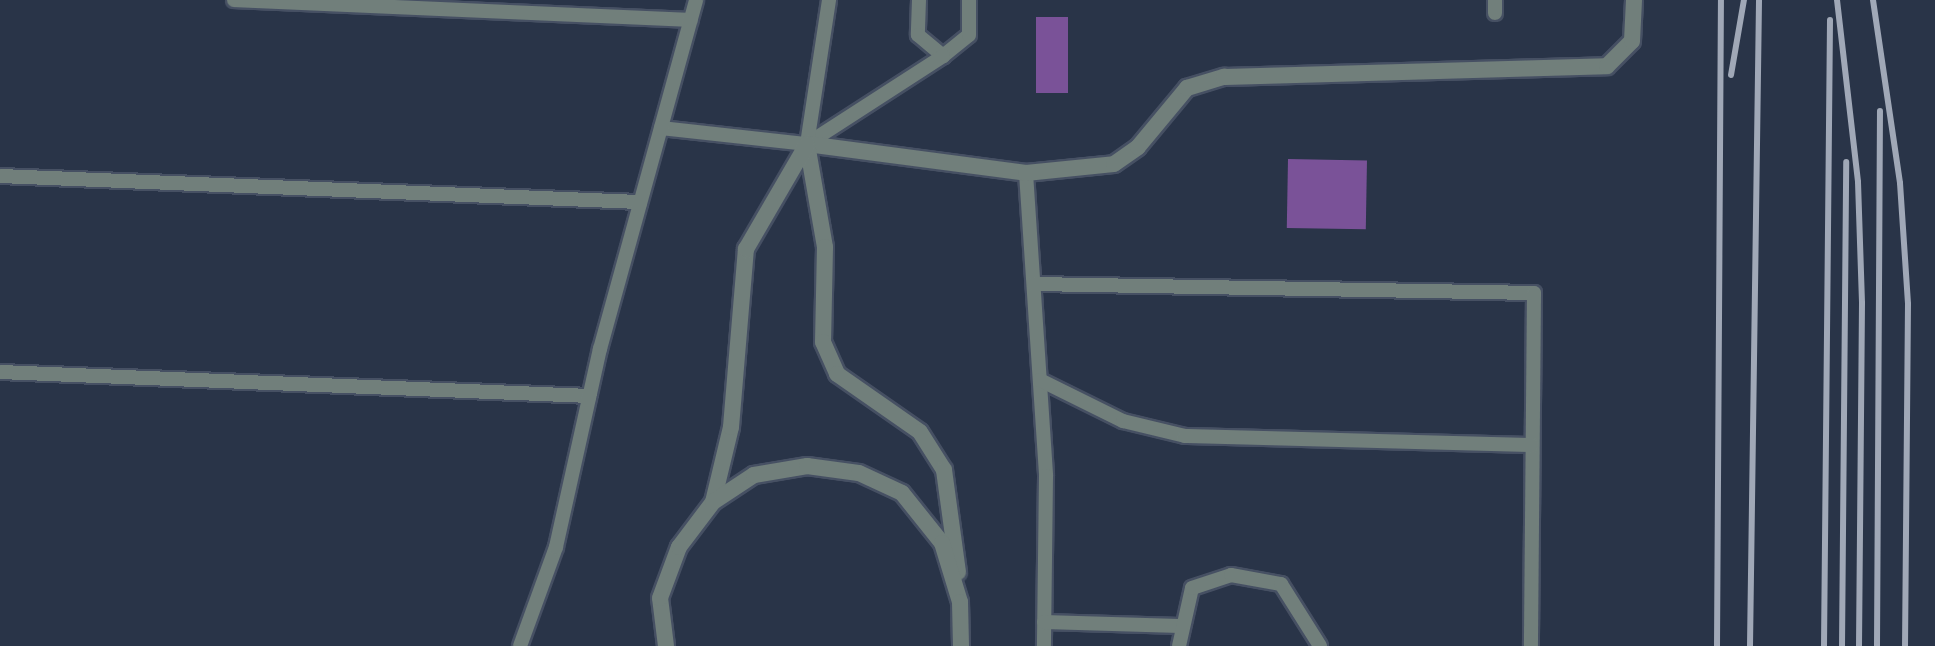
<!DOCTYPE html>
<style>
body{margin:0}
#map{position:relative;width:1935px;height:646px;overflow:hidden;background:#293448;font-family:"Times New Roman",serif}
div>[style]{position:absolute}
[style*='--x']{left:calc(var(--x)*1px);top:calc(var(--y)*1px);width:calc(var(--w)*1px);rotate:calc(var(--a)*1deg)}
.building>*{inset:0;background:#7a5298;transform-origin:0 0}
.roads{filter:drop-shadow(2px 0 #465063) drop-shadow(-2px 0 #465063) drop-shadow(0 2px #465063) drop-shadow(0 -2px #465063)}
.lane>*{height:14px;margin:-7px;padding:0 7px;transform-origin:7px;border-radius:7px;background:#717f7b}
.street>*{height:16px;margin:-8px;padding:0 8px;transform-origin:8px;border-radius:8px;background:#717f7b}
.rail>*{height:6px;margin:-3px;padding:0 3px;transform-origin:3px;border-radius:3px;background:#a0a8b7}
span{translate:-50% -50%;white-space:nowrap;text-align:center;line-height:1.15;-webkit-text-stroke:7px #293448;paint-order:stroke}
</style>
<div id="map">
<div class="building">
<div style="left:1036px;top:17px;width:32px;height:76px"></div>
<div style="left:1288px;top:159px;width:79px;height:69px;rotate:1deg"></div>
</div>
<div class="roads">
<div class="lane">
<div style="--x:234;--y:0;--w:457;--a:2.5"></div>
<div style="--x:919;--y:0;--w:35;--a:92"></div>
<div style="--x:918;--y:35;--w:33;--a:40"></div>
<div style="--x:943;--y:56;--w:33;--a:-39"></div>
<div style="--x:969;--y:35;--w:35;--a:-90"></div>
<div style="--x:1495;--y:0;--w:13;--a:90"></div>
<div style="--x:661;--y:128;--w:147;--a:6.3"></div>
<div style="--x:807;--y:144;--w:162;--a:-32.9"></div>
<div style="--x:807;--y:144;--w:146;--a:-81.3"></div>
<div style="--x:1026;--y:173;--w:304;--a:86.2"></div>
<div style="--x:1046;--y:476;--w:170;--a:90.7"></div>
<div style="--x:0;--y:176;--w:641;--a:2.33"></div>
<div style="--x:1034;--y:284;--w:500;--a:1.03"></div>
<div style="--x:1534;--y:293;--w:353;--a:90.5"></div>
<div style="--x:0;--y:372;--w:590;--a:2.33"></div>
<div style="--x:1040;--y:380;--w:93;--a:26.3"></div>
<div style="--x:1123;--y:421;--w:64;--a:13.6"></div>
<div style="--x:1185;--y:436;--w:347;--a:1.5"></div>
<div style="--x:1044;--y:622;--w:136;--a:1.7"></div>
<div style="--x:520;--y:646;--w:105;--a:-70"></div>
<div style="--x:556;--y:547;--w:203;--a:-77.5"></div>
<div style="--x:600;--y:349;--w:362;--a:-74.6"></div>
<div style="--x:1179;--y:646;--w:59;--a:-77.4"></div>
<div style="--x:1192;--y:588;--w:41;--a:-18.4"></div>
<div style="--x:1231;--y:575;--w:51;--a:10.2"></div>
<div style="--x:1281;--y:584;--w:73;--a:57.8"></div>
</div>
<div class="street">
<div style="--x:807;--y:144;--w:221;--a:7.5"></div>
<div style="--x:1026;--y:173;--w:88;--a:-5.8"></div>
<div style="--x:1114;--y:164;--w:29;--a:-35"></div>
<div style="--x:1138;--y:147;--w:77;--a:-50.3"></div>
<div style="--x:1187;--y:88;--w:39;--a:-17"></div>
<div style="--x:1224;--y:77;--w:383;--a:-1.6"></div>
<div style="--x:1607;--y:66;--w:35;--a:-45"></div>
<div style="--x:1632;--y:41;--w:41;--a:-87.2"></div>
<div style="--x:807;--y:144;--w:105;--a:80.1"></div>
<div style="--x:825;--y:247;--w:95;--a:91.2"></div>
<div style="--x:823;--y:342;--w:35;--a:66"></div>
<div style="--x:837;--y:374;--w:101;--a:34.9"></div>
<div style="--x:920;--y:432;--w:45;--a:57.7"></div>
<div style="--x:944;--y:470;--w:103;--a:82.2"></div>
<div style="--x:713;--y:502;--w:77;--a:-76.5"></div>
<div style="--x:731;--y:427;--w:179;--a:-85.2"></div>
<div style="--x:746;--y:249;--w:121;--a:-59.8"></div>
<div style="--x:666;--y:646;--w:48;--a:-97.1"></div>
<div style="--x:660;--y:598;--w:54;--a:-69.6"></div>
<div style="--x:679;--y:547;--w:56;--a:-52.9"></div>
<div style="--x:713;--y:502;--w:49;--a:-33.4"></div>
<div style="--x:754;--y:475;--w:54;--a:-9.6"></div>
<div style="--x:807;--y:466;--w:52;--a:7.7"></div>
<div style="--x:859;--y:473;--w:47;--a:24.9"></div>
<div style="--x:902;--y:493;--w:64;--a:51.3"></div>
<div style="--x:942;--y:543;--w:62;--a:73"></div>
<div style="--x:960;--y:602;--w:44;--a:88.7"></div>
</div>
</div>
<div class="rail">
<div style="--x:1837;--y:0;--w:183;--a:83.4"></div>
<div style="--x:1858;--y:182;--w:121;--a:88.1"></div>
<div style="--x:1862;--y:303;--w:343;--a:90.5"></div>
<div style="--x:1873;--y:0;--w:185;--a:81.6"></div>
<div style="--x:1900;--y:183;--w:121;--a:86.2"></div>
<div style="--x:1908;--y:304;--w:342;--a:90.5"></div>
<div style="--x:1731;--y:75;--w:76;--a:-80.2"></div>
<div style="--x:1717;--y:646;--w:646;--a:-89.65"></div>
<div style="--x:1750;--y:646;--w:646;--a:-89.2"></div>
<div style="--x:1824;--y:646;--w:626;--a:-89.45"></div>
<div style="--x:1842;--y:646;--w:484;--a:-89.5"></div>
<div style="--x:1877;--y:646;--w:535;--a:-89.68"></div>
</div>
</div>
